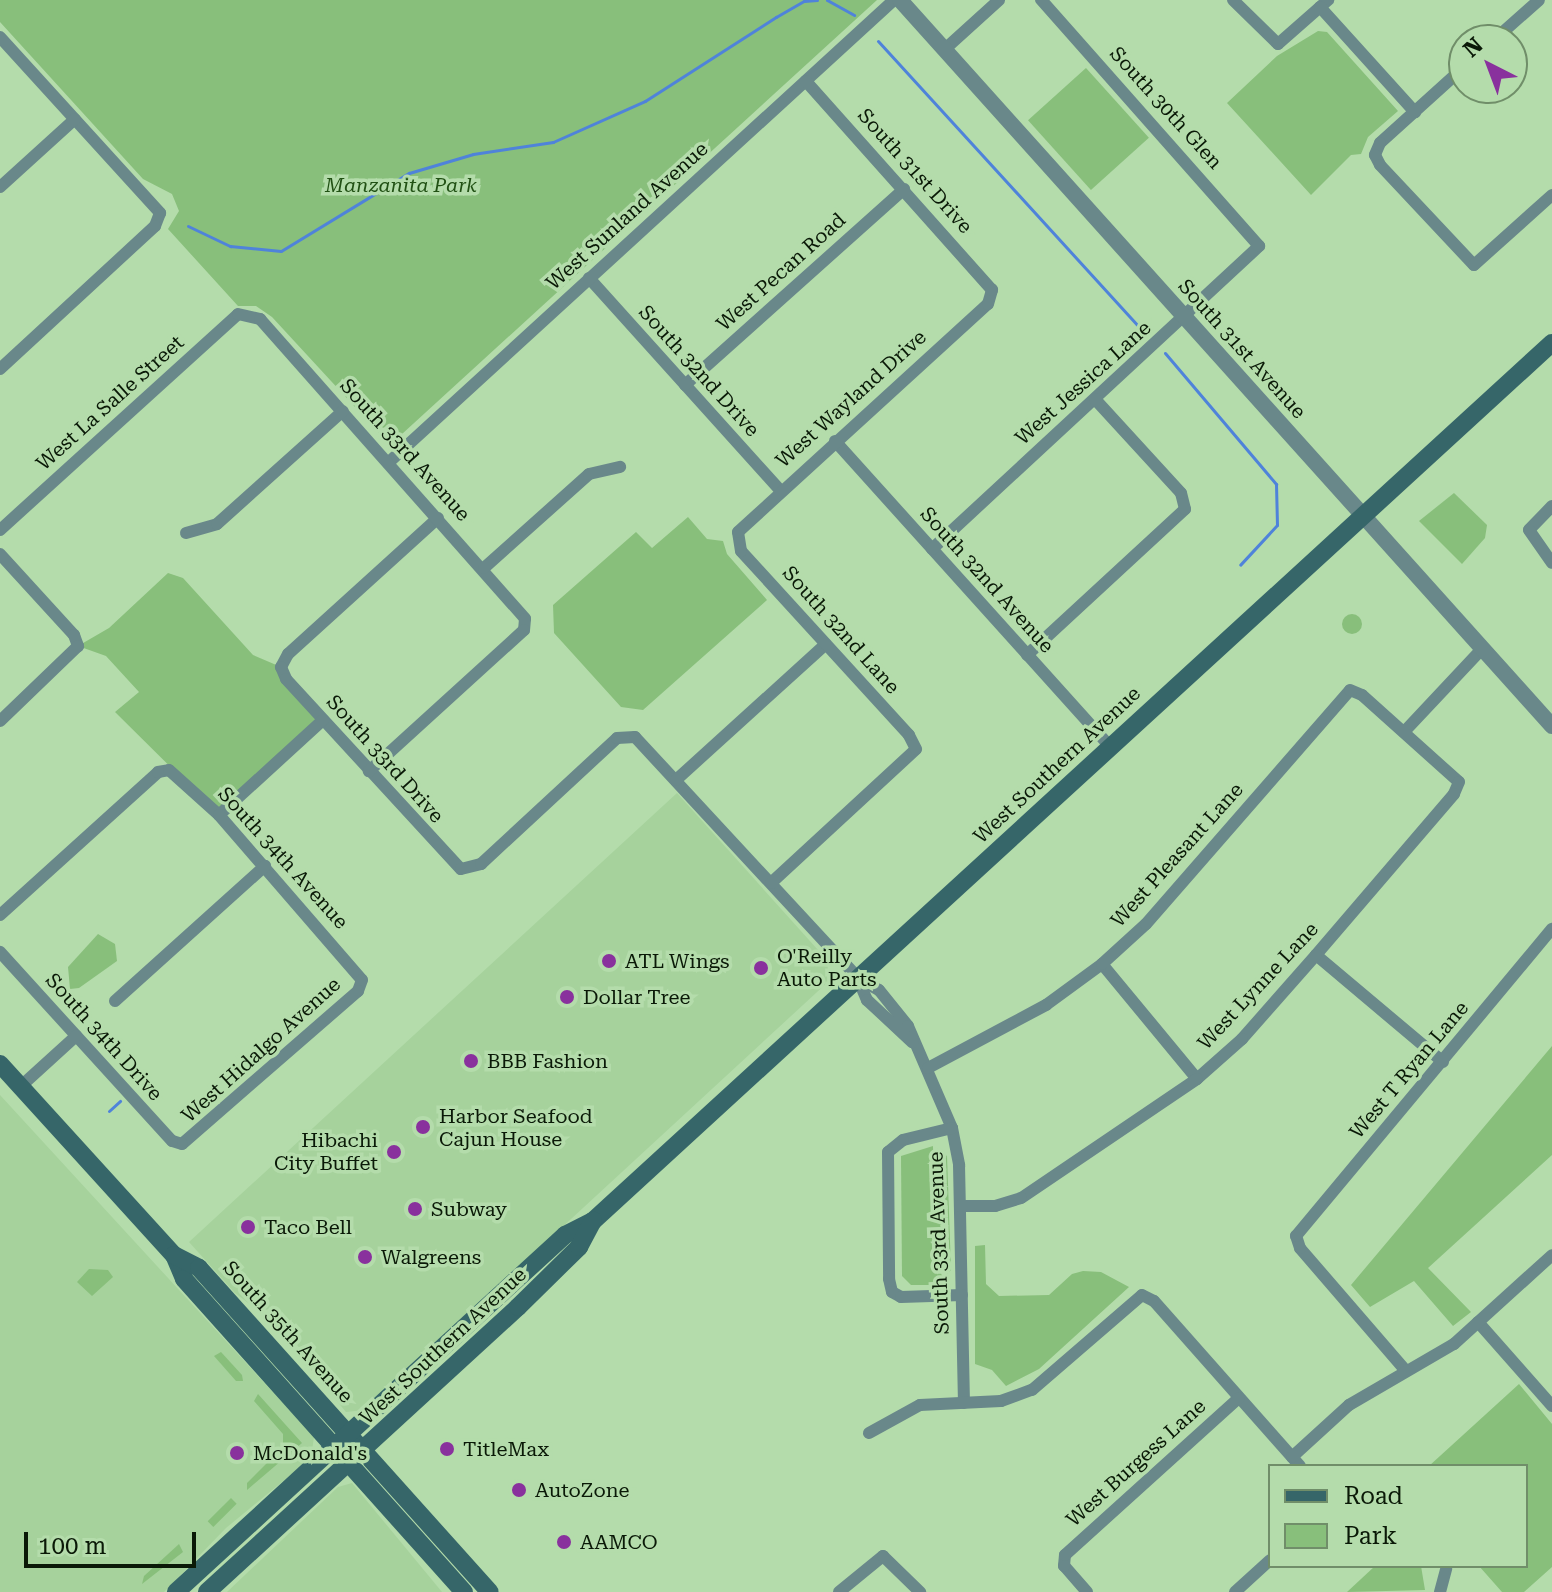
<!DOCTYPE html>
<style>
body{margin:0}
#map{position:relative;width:1552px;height:1592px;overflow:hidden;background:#b4dcab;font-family:"Roboto Serif",serif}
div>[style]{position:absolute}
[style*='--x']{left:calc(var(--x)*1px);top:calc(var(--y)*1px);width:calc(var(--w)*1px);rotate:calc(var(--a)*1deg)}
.built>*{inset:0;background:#a6d29c}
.green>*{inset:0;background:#88bf7b;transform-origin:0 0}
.round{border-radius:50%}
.stream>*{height:3px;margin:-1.5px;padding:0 1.5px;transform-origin:1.5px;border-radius:1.5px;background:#4f83da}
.minor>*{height:12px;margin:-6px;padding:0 6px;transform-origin:6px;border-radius:6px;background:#69888a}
.tertiary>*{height:16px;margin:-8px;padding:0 8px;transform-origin:8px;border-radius:8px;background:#69888a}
.secondary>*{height:18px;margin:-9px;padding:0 9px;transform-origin:9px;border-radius:9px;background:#366669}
.dots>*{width:22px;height:22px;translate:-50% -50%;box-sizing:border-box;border:4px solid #b4dcab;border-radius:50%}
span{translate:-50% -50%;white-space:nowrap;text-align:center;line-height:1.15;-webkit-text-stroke:7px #b4dcab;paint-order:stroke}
.street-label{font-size:20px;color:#0a1907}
.park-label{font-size:20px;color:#215114;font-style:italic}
.poi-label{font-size:20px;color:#0a1907}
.left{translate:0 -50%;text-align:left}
.right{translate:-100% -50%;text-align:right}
.legend{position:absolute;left:1268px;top:1464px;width:260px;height:104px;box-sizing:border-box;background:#b4dcab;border:2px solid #708e69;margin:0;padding:10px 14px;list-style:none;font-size:24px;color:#0a1907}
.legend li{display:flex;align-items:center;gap:16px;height:40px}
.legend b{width:40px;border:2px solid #708e69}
.north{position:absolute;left:1448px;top:24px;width:80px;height:80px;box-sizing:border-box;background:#b4dcab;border:2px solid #708e69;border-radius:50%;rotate:318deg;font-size:22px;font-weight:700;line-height:32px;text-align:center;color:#0a1907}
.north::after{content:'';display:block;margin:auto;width:28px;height:36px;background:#89319d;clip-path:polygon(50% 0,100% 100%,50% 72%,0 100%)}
.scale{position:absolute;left:24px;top:1532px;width:172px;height:36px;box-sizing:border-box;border:4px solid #0a1907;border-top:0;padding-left:10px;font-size:24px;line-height:28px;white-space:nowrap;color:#0a1907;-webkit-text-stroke:6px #b4dcab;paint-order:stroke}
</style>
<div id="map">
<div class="built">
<div style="clip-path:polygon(677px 793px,827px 960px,829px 981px,364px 1410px,346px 1412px,267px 1317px,235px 1293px,189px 1242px)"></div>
<div style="clip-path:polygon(0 1095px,314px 1437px,311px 1458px,226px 1528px,164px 1592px,0 1592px)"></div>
<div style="clip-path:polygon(352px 1483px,442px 1592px,227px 1592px,338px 1487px)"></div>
</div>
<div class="green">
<div style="clip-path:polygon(0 0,877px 0,390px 445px,272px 317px,256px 306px,238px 306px,168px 229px,179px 211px,172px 194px,143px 179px,0 22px)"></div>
<div style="clip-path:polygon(1318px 31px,1327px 32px,1398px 111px,1368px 137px,1361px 154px,1351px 155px,1311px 195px,1227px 103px,1277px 56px)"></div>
<div style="left:1086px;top:68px;width:94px;height:78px;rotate:48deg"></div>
<div style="clip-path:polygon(1454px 493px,1487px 525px,1485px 538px,1462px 564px,1419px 521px)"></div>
<div style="clip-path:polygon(688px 517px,707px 539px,723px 541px,727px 554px,767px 600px,643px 710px,621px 707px,554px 633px,553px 605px,636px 532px,652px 548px)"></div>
<div style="clip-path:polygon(168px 573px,183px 578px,253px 655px,281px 667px,323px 720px,219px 815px,115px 712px,139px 692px,106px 656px,78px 646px,109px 628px)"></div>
<div class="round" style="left:1342px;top:614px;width:20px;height:20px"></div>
<div style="clip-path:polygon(98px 934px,115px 944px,117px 961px,79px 988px,70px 989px,68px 967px)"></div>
<div style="clip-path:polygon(1552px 1046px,1552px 1155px,1428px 1268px,1471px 1312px,1453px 1326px,1414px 1281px,1370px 1307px,1351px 1285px)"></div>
<div style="clip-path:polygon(933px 1146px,947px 1156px,951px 1270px,937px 1285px,911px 1285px,902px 1276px,901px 1156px)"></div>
<div style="clip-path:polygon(985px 1245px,986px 1284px,999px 1296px,1049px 1295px,1072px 1274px,1083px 1271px,1101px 1272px,1129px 1287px,1039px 1369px,1006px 1386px,992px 1370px,975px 1364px,975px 1246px)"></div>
<div style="clip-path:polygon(89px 1269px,108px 1270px,113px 1277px,92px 1296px,77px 1282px)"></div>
<div style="clip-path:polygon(221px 1352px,242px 1375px,243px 1381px,236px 1381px,214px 1356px)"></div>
<div style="clip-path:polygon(1519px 1384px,1552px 1424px,1552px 1567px,1524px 1592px,1502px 1592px,1479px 1566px,1526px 1566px,1526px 1466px,1429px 1466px)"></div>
<div style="clip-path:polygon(258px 1394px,302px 1443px,247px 1490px,247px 1483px,283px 1447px,283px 1434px,254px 1401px)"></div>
<div style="left:231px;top:1498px;width:8px;height:33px;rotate:45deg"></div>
<div style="clip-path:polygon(179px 1544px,183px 1552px,142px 1584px,144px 1576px)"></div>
<div style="clip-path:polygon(1375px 1566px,1421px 1566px,1425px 1590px,1347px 1592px)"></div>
</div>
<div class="stream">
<div style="--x:827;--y:0;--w:31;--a:29"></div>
<div style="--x:878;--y:41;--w:397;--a:47.6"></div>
<div style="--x:188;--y:226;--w:47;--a:25.5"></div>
<div style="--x:230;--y:246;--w:51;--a:5.6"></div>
<div style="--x:281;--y:251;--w:150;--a:-31.4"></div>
<div style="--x:409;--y:173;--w:67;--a:-16.5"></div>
<div style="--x:473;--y:154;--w:81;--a:-8.5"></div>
<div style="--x:553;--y:142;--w:101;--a:-24"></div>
<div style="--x:645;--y:101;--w:156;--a:-32.7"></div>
<div style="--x:776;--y:17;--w:32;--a:-30"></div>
<div style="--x:804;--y:1;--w:13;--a:-4"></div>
<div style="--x:1165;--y:353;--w:172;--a:49.7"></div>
<div style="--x:1276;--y:484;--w:41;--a:88.6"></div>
<div style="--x:1277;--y:525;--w:54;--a:132.8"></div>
<div style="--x:109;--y:1111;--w:15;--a:-42"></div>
</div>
<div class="minor">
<div style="--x:1233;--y:0;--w:63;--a:44.4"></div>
<div style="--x:1278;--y:44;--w:67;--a:-41.3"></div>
<div style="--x:1320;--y:7;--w:142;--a:47.9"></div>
<div style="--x:0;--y:37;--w:238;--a:47.7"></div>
<div style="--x:160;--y:213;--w:14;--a:111"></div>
<div style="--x:155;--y:226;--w:211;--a:137.3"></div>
<div style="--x:1494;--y:40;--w:60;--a:-41.6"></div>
<div style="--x:945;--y:49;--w:73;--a:-42.2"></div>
<div style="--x:1464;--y:67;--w:113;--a:137.9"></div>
<div style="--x:1380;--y:143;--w:13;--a:113"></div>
<div style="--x:1375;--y:155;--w:11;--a:63"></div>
<div style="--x:1380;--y:165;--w:137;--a:46.8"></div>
<div style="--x:1474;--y:265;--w:105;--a:-41.9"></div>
<div style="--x:0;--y:187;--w:101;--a:-42.2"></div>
<div style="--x:589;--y:278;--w:285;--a:48"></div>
<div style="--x:685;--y:385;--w:294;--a:-41.8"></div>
<div style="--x:835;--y:441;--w:411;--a:48"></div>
<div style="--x:388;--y:463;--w:686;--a:-42.46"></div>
<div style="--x:1552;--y:506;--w:33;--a:134"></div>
<div style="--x:1529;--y:530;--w:40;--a:55.1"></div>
<div style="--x:438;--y:518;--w:202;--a:137.8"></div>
<div style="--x:288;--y:654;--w:15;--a:118"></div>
<div style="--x:281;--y:667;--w:13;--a:67"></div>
<div style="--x:286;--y:679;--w:258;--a:47.4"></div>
<div style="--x:461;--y:869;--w:21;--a:-14"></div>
<div style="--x:481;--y:864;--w:185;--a:-42.8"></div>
<div style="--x:617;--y:738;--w:18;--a:-3"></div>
<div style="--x:635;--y:737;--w:328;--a:47.2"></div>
<div style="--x:858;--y:978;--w:24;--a:30"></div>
<div style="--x:879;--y:990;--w:46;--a:51.1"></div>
<div style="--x:908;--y:1026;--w:111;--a:66.7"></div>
<div style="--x:952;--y:1128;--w:38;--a:79"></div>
<div style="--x:959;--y:1165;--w:238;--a:88.8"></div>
<div style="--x:0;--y:530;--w:321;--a:-42.2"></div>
<div style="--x:238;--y:314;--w:23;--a:13"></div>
<div style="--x:260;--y:319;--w:400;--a:48.5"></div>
<div style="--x:525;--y:619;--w:11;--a:95"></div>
<div style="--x:524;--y:630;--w:210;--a:137.7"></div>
<div style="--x:186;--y:533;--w:32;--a:-16"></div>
<div style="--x:217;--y:524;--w:169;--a:-41.9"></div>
<div style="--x:932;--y:549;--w:446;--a:-42.8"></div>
<div style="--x:1259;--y:246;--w:329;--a:-131.5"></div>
<div style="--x:0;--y:554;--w:110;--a:47.6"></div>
<div style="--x:74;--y:635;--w:12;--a:70"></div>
<div style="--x:78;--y:646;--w:108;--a:136.1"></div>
<div style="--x:484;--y:568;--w:141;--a:-41.8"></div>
<div style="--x:589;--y:474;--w:32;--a:-13"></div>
<div style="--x:1027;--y:655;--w:215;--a:-42.7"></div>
<div style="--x:1185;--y:509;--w:16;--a:-104"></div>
<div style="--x:1181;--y:493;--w:127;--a:-132.5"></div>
<div style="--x:1404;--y:732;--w:115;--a:-46.8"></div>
<div style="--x:676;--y:780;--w:202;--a:-42.2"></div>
<div style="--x:219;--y:815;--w:141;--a:-42.4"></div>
<div style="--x:771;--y:883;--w:197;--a:-42.7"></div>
<div style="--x:916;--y:749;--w:16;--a:-117"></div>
<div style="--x:909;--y:735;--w:249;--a:-132.4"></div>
<div style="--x:741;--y:551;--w:19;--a:-99"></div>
<div style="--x:738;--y:532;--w:338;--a:-42.4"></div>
<div style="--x:988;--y:304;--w:15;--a:-74"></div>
<div style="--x:992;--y:290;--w:280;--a:-131.7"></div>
<div style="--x:0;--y:915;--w:213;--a:-42.1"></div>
<div style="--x:158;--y:772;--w:11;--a:-10"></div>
<div style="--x:169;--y:770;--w:67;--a:42"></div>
<div style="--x:219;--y:815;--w:218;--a:49.1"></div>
<div style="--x:362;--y:980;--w:12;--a:110"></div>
<div style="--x:358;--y:991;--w:233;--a:139"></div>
<div style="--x:182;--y:1144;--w:10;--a:-163"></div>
<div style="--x:172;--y:1141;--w:256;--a:-132.3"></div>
<div style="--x:1316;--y:955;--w:166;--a:40.1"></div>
<div style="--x:1102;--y:964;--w:149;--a:50.4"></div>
<div style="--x:858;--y:979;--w:23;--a:67"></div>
<div style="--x:867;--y:1000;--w:62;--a:43"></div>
<div style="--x:115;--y:1001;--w:202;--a:-42"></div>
<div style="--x:928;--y:1068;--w:134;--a:-28.1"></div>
<div style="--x:1046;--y:1005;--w:69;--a:-36.2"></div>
<div style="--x:1102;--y:964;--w:59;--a:-42.3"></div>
<div style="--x:1146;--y:924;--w:310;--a:-48.9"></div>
<div style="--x:1350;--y:690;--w:13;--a:23"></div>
<div style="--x:1362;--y:695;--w:130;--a:41.9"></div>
<div style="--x:1459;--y:782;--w:13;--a:113"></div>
<div style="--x:1454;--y:794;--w:212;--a:130.6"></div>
<div style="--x:1316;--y:955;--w:112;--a:131.4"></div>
<div style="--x:1242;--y:1039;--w:60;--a:138.4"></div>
<div style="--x:1197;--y:1079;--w:212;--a:145.9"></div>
<div style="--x:1021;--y:1198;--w:27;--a:163"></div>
<div style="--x:995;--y:1206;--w:35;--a:180"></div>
<div style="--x:20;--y:1087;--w:76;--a:-42.3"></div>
<div style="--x:952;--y:1128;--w:50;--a:166.2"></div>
<div style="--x:903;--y:1140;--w:19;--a:141"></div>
<div style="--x:888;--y:1152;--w:127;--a:89.5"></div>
<div style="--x:889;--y:1279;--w:13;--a:77"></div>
<div style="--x:892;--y:1292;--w:10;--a:29"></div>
<div style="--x:901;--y:1297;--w:61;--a:-1.9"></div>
<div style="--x:1478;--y:1322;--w:112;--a:48.6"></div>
<div style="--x:1406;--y:1371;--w:162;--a:-130.8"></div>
<div style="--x:1300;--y:1248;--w:13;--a:-108"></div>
<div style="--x:1296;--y:1236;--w:400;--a:-50.2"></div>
<div style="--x:869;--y:1433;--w:58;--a:-28.8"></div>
<div style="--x:920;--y:1405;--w:81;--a:-2.8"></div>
<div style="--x:1001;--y:1401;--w:33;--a:-20"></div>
<div style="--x:1032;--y:1390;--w:145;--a:-40.8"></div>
<div style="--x:1142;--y:1295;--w:13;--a:27"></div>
<div style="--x:1154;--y:1301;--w:220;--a:48.5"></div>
<div style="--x:1292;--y:1457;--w:77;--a:-42.4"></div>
<div style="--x:1349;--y:1405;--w:121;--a:-30.2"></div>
<div style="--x:1454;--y:1344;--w:132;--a:-42.2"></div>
<div style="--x:839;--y:1592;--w:57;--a:-39.3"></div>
<div style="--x:883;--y:1556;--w:52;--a:44.2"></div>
<div style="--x:1087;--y:1592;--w:35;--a:-131"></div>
<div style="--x:1064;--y:1566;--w:11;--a:-85"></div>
<div style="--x:1065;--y:1555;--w:234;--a:-42.1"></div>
<div style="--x:1235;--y:1592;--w:47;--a:-42.4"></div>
<div style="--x:1440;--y:1592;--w:24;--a:-75"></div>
</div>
<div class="tertiary">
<div style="--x:900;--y:0;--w:976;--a:48.07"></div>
</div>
<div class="secondary">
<div style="--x:0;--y:1064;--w:258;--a:47.7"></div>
<div style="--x:174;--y:1255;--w:26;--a:67"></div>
<div style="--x:184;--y:1279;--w:420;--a:48.2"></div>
<div style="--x:174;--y:1255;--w:28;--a:27"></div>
<div style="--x:199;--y:1268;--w:435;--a:48.1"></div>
<div style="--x:176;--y:1592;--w:528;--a:-42.54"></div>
<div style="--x:565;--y:1235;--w:31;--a:-27"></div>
<div style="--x:593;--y:1221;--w:1300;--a:-42.48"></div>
<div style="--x:207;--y:1592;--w:422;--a:-42.5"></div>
<div style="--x:518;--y:1307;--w:86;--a:-44.5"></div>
<div style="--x:579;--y:1247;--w:30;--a:-62"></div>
</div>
<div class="dots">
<div style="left:609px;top:961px;background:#89319d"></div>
<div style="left:761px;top:968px;background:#89319d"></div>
<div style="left:567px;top:997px;background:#89319d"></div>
<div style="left:471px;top:1061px;background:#89319d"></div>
<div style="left:423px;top:1127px;background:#89319d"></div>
<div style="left:394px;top:1152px;background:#89319d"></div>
<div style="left:415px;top:1209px;background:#89319d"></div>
<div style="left:248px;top:1227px;background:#89319d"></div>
<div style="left:365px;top:1257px;background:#89319d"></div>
<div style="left:447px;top:1449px;background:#89319d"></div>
<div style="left:237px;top:1453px;background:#89319d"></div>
<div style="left:519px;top:1490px;background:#89319d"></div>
<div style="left:564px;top:1542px;background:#89319d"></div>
</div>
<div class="street-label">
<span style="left:1166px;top:108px;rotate:48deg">South 30th Glen</span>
<span style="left:915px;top:171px;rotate:48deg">South 31st Drive</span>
<span style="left:627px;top:216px;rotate:-42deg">West Sunland Avenue</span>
<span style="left:781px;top:272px;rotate:-42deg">West Pecan Road</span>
<span style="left:1242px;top:349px;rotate:48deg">South 31st Avenue</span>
<span style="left:699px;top:371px;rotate:48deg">South 32nd Drive</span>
<span style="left:1083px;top:383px;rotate:-42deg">West Jessica Lane</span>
<span style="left:851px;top:399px;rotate:-42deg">West Wayland Drive</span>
<span style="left:110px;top:403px;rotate:-42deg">West La Salle Street</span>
<span style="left:405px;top:450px;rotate:48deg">South 33rd Avenue</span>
<span style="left:987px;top:580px;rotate:48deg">South 32nd Avenue</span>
<span style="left:841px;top:630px;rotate:48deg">South 32nd Lane</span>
<span style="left:385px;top:759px;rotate:48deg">South 33rd Drive</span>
<span style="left:1057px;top:765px;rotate:-43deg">West Southern Avenue</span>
<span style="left:1177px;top:855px;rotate:-48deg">West Pleasant Lane</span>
<span style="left:283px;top:858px;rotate:48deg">South 34th Avenue</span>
<span style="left:1258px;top:986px;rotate:-47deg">West Lynne Lane</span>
<span style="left:104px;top:1037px;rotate:48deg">South 34th Drive</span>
<span style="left:261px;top:1050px;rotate:-42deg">West Hidalgo Avenue</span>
<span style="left:1409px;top:1070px;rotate:-50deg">West T Ryan Lane</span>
<span style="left:939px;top:1243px;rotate:-92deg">South 33rd Avenue</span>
<span style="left:288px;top:1332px;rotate:48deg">South 35th Avenue</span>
<span style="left:443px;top:1346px;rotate:-43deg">West Southern Avenue</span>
<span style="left:1136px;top:1463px;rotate:-42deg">West Burgess Lane</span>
</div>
<div class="park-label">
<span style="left:401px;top:185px">Manzanita Park</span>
</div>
<div class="poi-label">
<span class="left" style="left:777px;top:968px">O'Reilly<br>Auto Parts</span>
<span class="left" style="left:625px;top:961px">ATL Wings</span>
<span class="left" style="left:583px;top:997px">Dollar Tree</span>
<span class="left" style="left:487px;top:1061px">BBB Fashion</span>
<span class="left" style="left:439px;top:1128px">Harbor Seafood<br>Cajun House</span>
<span class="right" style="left:378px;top:1152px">Hibachi<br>City Buffet</span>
<span class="left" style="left:431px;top:1209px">Subway</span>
<span class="left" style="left:264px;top:1227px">Taco Bell</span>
<span class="left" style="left:381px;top:1257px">Walgreens</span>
<span class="left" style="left:463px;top:1449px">TitleMax</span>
<span class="left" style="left:253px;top:1453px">McDonald's</span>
<span class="left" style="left:535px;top:1490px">AutoZone</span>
<span class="left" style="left:580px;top:1542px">AAMCO</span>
</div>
<ul class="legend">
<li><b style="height:10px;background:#366669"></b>Road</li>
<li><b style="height:22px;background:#88bf7b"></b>Park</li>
</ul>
<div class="north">N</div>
<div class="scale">100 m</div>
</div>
